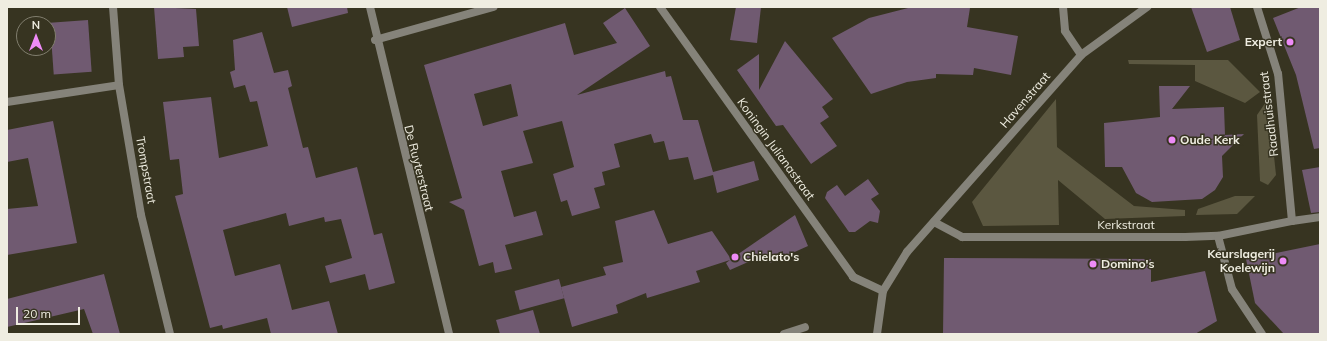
<!DOCTYPE html>
<style>
body{margin:0}
#map{position:relative;width:1327px;height:341px;overflow:hidden;background:#373421;font-family:Mulish,sans-serif}
div>[style]{position:absolute}
[style*='--x']{left:calc(var(--x)*1px);top:calc(var(--y)*1px);width:calc(var(--w)*1px);rotate:calc(var(--a)*1deg)}
.green>*{inset:0;background:#5b5740}
.building>*{inset:0;background:#705a71;transform-origin:0 0}
.service>*{height:8px;margin:-4px;padding:0 4px;transform-origin:4px;border-radius:4px;background:#85837a}
.pedestrian>*{height:8px;margin:-4px;padding:0 4px;transform-origin:4px;border-radius:4px;background:#85837a}
.minor>*{height:8px;margin:-4px;padding:0 4px;transform-origin:4px;border-radius:4px;background:#85837a}
.dots>*{width:11px;height:11px;translate:-50% -50%;box-sizing:border-box;border:2px solid #373421;border-radius:50%}
span{translate:-50% -50%;white-space:nowrap;text-align:center;line-height:1.15;-webkit-text-stroke:3px #373421;paint-order:stroke}
.poi-label{font-size:12px;color:#efede1;font-weight:700}
.right{translate:-100% -50%;text-align:right}
.left{translate:0 -50%;text-align:left}
.street-label{font-size:12px;color:#efede1}
.frame{position:absolute;inset:0;border:8px solid #efede1;pointer-events:none}
.north{position:absolute;left:16px;top:16px;width:40px;height:40px;box-sizing:border-box;background:#373421;border:1px solid #817e6e;border-radius:50%;rotate:0deg;font-size:11px;font-weight:700;line-height:16px;text-align:center;color:#efede1}
.north::after{content:'';display:block;margin:auto;width:14px;height:18px;background:#ee8bf7;clip-path:polygon(50% 0,100% 100%,50% 72%,0 100%)}
.scale{position:absolute;left:16px;top:307px;width:64px;height:18px;box-sizing:border-box;border:2px solid #efede1;border-top:0;padding-left:5px;font-size:12px;line-height:14px;white-space:nowrap;color:#efede1;-webkit-text-stroke:3px #373421;paint-order:stroke}
</style>
<div id="map">
<div class="green">
<div style="clip-path:polygon(1128px 60px,1228px 60px,1260px 92px,1245px 103px,1195px 81px,1195px 65px,1129px 64px)"></div>
<div style="clip-path:polygon(1056px 99px,1057px 147px,1134px 206px,1185px 210px,1185px 216px,1105px 219px,1058px 180px,1059px 225px,983px 226px,972px 202px)"></div>
<div style="clip-path:polygon(1268px 99px,1276px 175px,1268px 185px,1260px 181px,1257px 115px)"></div>
<div style="clip-path:polygon(1235px 196px,1255px 196px,1237px 214px,1196px 215px,1198px 209px)"></div>
</div>
<div class="building">
<div style="clip-path:polygon(154px 7px,196px 9px,199px 46px,183px 47px,184px 57px,158px 59px)"></div>
<div style="clip-path:polygon(287px 7px,347px 7px,348px 13px,292px 27px)"></div>
<div style="clip-path:polygon(736px 7px,761px 7px,757px 43px,730px 40px)"></div>
<div style="clip-path:polygon(912px 7px,970px 8px,967px 27px,1018px 36px,1011px 75px,974px 68px,973px 75px,936px 74px,936px 78px,907px 82px,871px 94px,832px 38px,869px 18px)"></div>
<div style="clip-path:polygon(1191px 7px,1230px 7px,1240px 40px,1207px 52px)"></div>
<div style="clip-path:polygon(1301px 7px,1320px 7px,1320px 148px,1314px 149px,1296px 75px,1273px 18px)"></div>
<div style="clip-path:polygon(evenodd,625px 8px,650px 46px,577px 95px,665px 71px,666px 77px,671px 76px,683px 120px,698px 120px,713px 172px,754px 161px,759px 180px,717px 193px,713px 175px,694px 180px,688px 157px,669px 160px,664px 141px,654px 143px,651px 134px,614px 144px,620px 167px,602px 172px,605px 185px,594px 188px,600px 208px,572px 216px,567px 200px,561px 202px,553px 174px,574px 167px,562px 121px,523px 131px,533px 163px,501px 171px,514px 217px,536px 211px,543px 235px,505px 245px,512px 269px,495px 273px,493px 262px,479px 266px,464px 210px,449px 202px,462px 198px,424px 65px,565px 23px,574px 55px,617px 43px,603px 23px,625px 8px,511px 84px,518px 116px,483px 126px,474px 94px,511px 84px)"></div>
<div style="left:88px;top:20px;width:52px;height:38px;rotate:86deg"></div>
<div style="clip-path:polygon(262px 32px,274px 73px,288px 70px,292px 86px,288px 88px,303px 148px,308px 147px,316px 178px,357px 167px,374px 235px,382px 233px,395px 283px,369px 290px,365px 274px,330px 283px,325px 266px,352px 258px,341px 219px,325px 222px,324px 217px,289px 226px,286px 213px,223px 230px,235px 276px,280px 264px,292px 310px,329px 301px,338px 334px,271px 334px,267px 318px,223px 329px,222px 325px,210px 328px,175px 196px,183px 194px,179px 159px,170px 160px,163px 102px,211px 97px,219px 158px,268px 146px,257px 101px,250px 102px,245px 85px,234px 88px,230px 72px,235px 70px,233px 40px)"></div>
<div style="clip-path:polygon(785px 41px,833px 99px,822px 107px,829px 117px,820px 123px,837px 146px,811px 164px,783px 125px,776px 126px,737px 70px,759px 54px,759px 90px)"></div>
<div style="clip-path:polygon(1159px 86px,1190px 86px,1172px 109px,1224px 107px,1225px 135px,1244px 134px,1222px 156px,1223px 177px,1215px 190px,1202px 199px,1152px 202px,1136px 193px,1122px 167px,1105px 167px,1104px 123px,1160px 117px)"></div>
<div style="clip-path:polygon(53px 121px,77px 243px,7px 255px,7px 209px,38px 206px,28px 158px,7px 162px,7px 130px)"></div>
<div style="clip-path:polygon(1320px 167px,1320px 212px,1311px 213px,1302px 170px)"></div>
<div style="clip-path:polygon(868px 179px,879px 194px,871px 199px,880px 211px,878px 223px,870px 221px,855px 232px,849px 232px,825px 198px,827px 192px,837px 185px,845px 196px)"></div>
<div style="clip-path:polygon(654px 210px,668px 244px,712px 231px,731px 259px,795px 215px,808px 246px,770px 263px,766px 254px,730px 270px,726px 263px,730px 260px,696px 271px,700px 282px,647px 298px,646px 293px,616px 305px,618px 313px,572px 327px,561px 287px,606px 275px,603px 267px,623px 262px,615px 221px)"></div>
<div style="clip-path:polygon(1320px 244px,1320px 334px,1284px 334px,1255px 303px,1246px 259px)"></div>
<div style="clip-path:polygon(944px 258px,1151px 259px,1151px 282px,1205px 271px,1217px 321px,1195px 334px,943px 334px)"></div>
<div style="clip-path:polygon(104px 274px,120px 334px,93px 334px,84px 309px,7px 327px,7px 299px)"></div>
<div style="left:559px;top:279px;width:20px;height:46px;rotate:75deg"></div>
<div style="clip-path:polygon(533px 310px,540px 334px,500px 334px,496px 320px)"></div>
</div>
<div class="service">
<div style="--x:784;--y:334;--w:22;--a:-18"></div>
</div>
<div class="pedestrian">
<div style="--x:1292;--y:221;--w:28;--a:-8"></div>
</div>
<div class="minor">
<div style="--x:113;--y:7;--w:78;--a:85.6"></div>
<div style="--x:119;--y:85;--w:132;--a:80.4"></div>
<div style="--x:141;--y:215;--w:122;--a:76.3"></div>
<div style="--x:370;--y:7;--w:336;--a:76.4"></div>
<div style="--x:660;--y:7;--w:332;--a:54.4"></div>
<div style="--x:853;--y:277;--w:33;--a:25"></div>
<div style="--x:1063;--y:7;--w:24;--a:85"></div>
<div style="--x:1065;--y:31;--w:29;--a:56"></div>
<div style="--x:375;--y:40;--w:123;--a:-15.6"></div>
<div style="--x:7;--y:102;--w:113;--a:-8.6"></div>
<div style="--x:934;--y:222;--w:32;--a:28"></div>
<div style="--x:962;--y:237;--w:223;--a:0"></div>
<div style="--x:1185;--y:237;--w:33;--a:-2"></div>
<div style="--x:1218;--y:236;--w:76;--a:-11.5"></div>
<div style="--x:1292;--y:221;--w:148;--a:-95.4"></div>
<div style="--x:1278;--y:74;--w:70;--a:-107.4"></div>
<div style="--x:1218;--y:236;--w:55;--a:75.2"></div>
<div style="--x:1232;--y:289;--w:54;--a:56.3"></div>
<div style="--x:877;--y:334;--w:43;--a:-82.1"></div>
<div style="--x:883;--y:291;--w:46;--a:-58.4"></div>
<div style="--x:907;--y:252;--w:263;--a:-48.5"></div>
<div style="--x:1081;--y:55;--w:82;--a:-36"></div>
</div>
<div class="dots">
<div style="left:1290px;top:42px;background:#ee8bf7"></div>
<div style="left:1172px;top:140px;background:#ee8bf7"></div>
<div style="left:735px;top:257px;background:#ee8bf7"></div>
<div style="left:1283px;top:261px;background:#ee8bf7"></div>
<div style="left:1093px;top:264px;background:#ee8bf7"></div>
</div>
<div class="poi-label">
<span class="right" style="left:1282px;top:42px">Expert</span>
<span class="left" style="left:1180px;top:140px">Oude Kerk</span>
<span class="right" style="left:1275px;top:261px">Keurslagerij<br>Koelewijn</span>
<span class="left" style="left:743px;top:257px">Chielato's</span>
<span class="left" style="left:1101px;top:264px">Domino's</span>
</div>
<div class="street-label">
<span style="left:1025px;top:100px;rotate:-49deg">Havenstraat</span>
<span style="left:1269px;top:114px;rotate:-97deg">Raadhuisstraat</span>
<span style="left:776px;top:149px;rotate:54deg">Koningin Julianastraat</span>
<span style="left:419px;top:168px;rotate:76deg">De Ruyterstraat</span>
<span style="left:146px;top:170px;rotate:80deg">Trompstraat</span>
<span style="left:1126px;top:225px">Kerkstraat</span>
</div>
<div class="frame"></div>
<div class="north">N</div>
<div class="scale">20 m</div>
</div>
